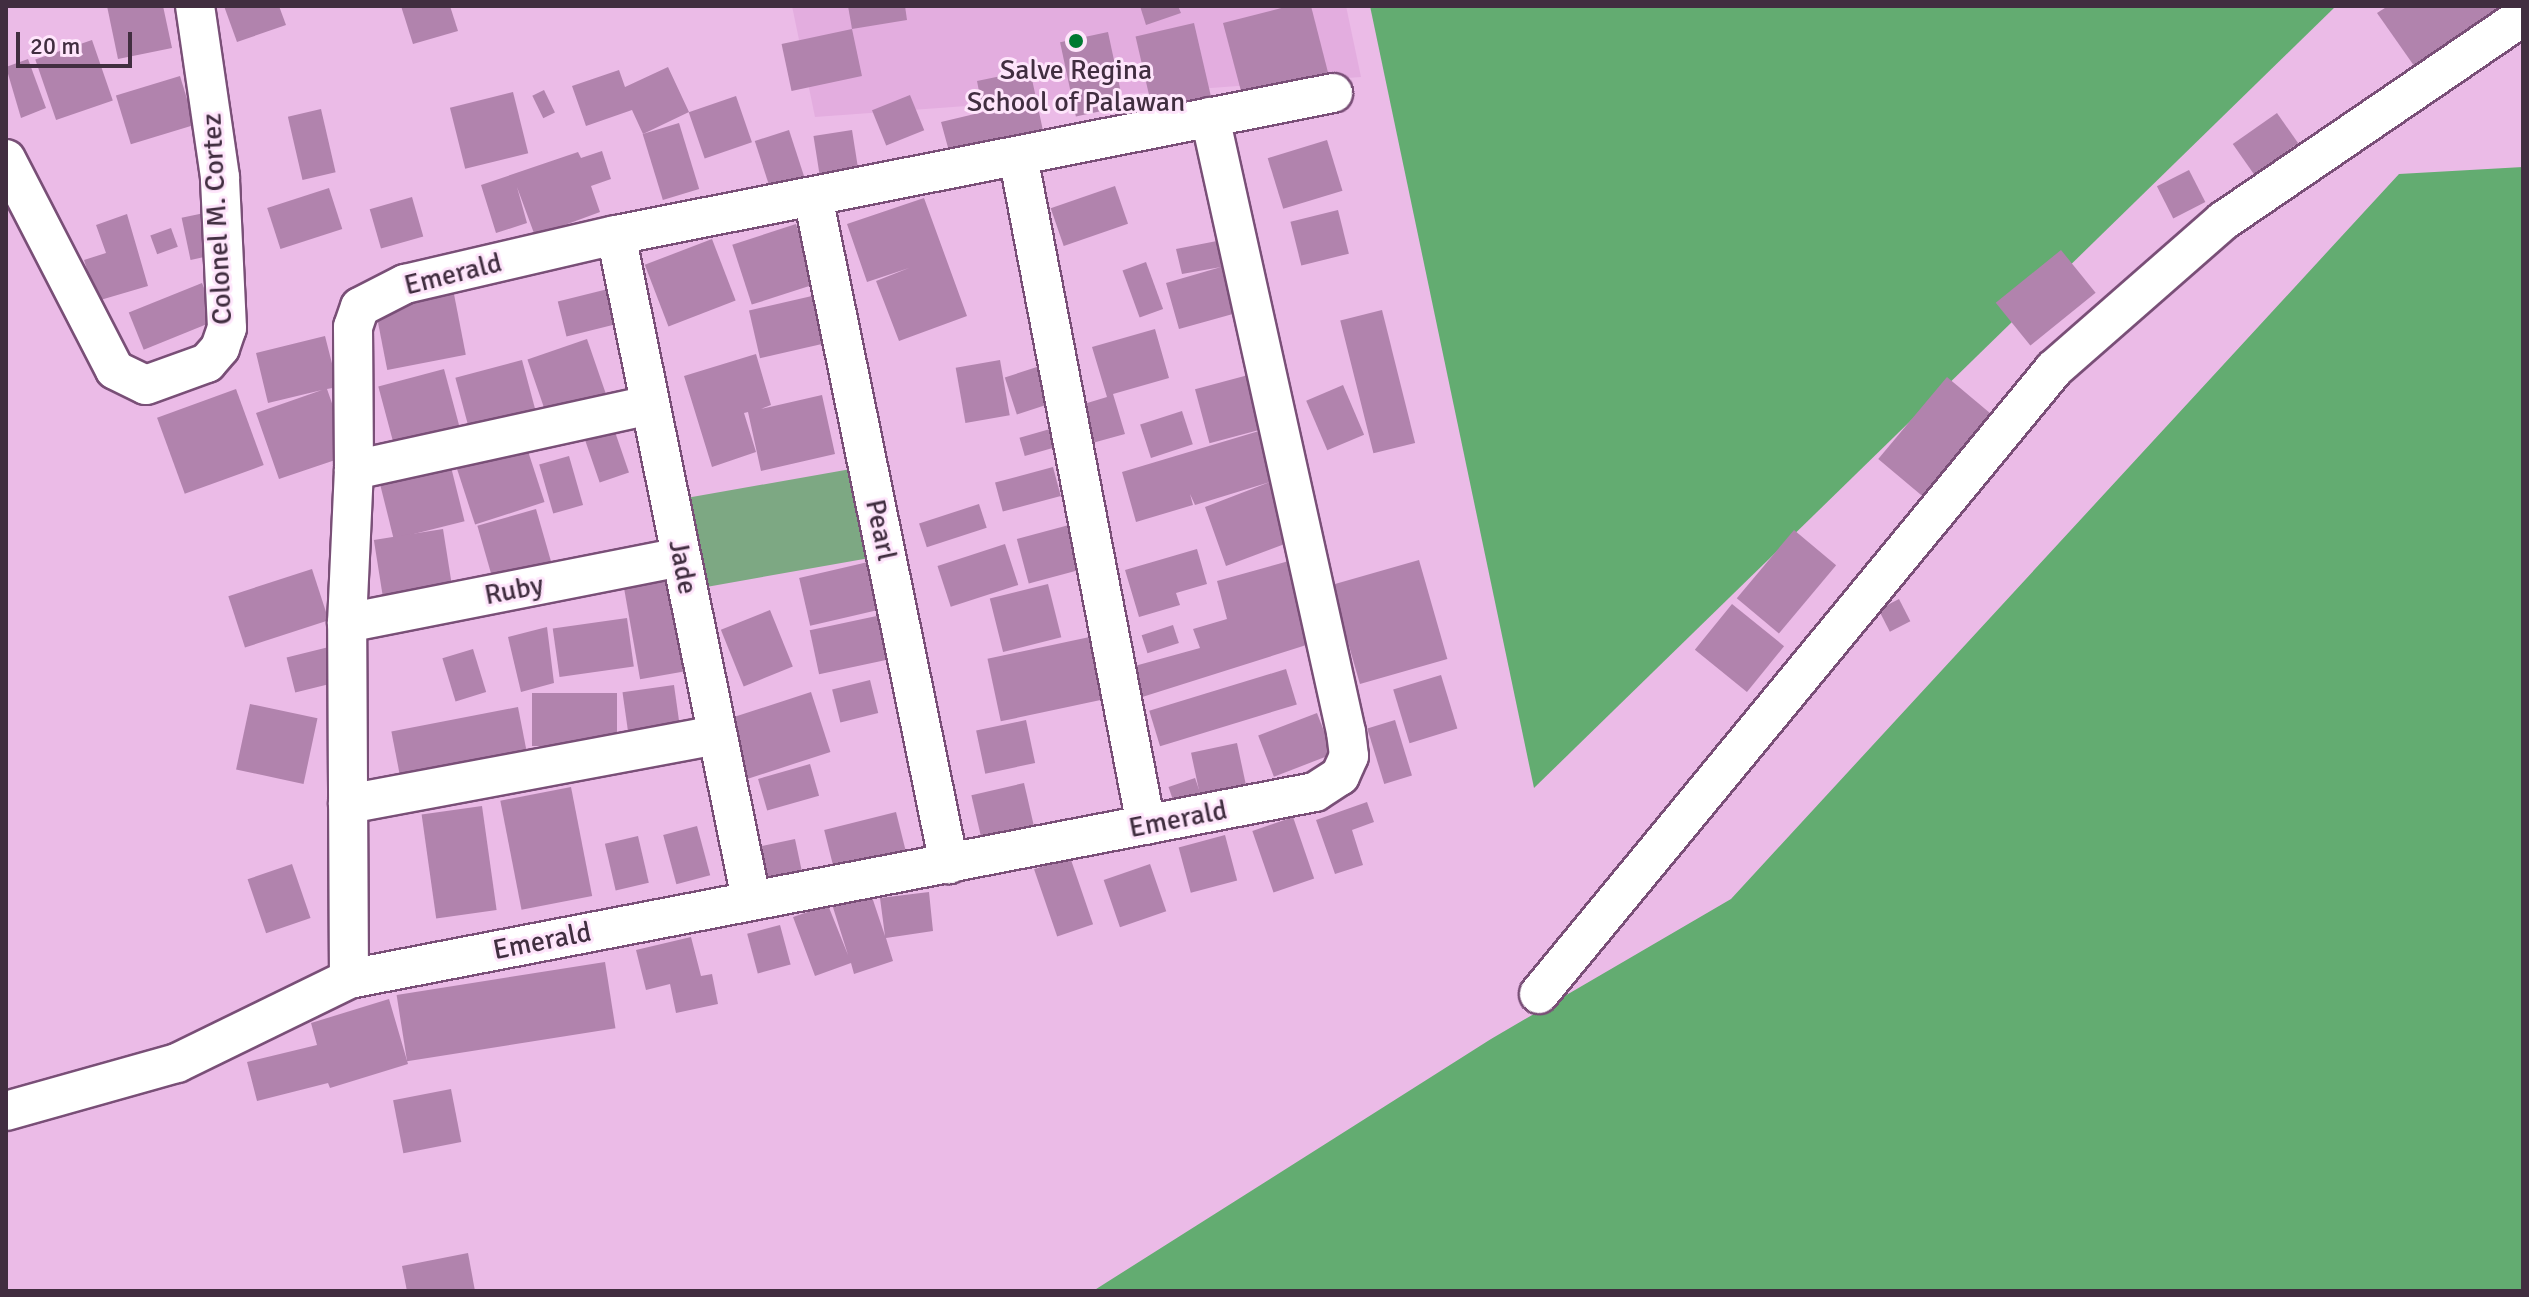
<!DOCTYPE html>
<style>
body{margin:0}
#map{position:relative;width:2529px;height:1297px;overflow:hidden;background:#ebbbe7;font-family:Signika,sans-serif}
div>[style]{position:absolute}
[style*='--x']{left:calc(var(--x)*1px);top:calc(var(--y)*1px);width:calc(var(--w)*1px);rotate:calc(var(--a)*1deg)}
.built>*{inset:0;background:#e3addf}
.green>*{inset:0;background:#7da883;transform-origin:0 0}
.forest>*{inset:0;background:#63ac71}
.building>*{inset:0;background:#b183ad;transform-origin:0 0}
.roads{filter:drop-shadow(2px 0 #794f77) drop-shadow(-2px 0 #794f77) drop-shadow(0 2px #794f77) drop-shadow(0 -2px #794f77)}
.street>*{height:38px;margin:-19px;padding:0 19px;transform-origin:19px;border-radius:19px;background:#fff}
.dots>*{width:22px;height:22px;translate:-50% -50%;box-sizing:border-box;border:4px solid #fee5fb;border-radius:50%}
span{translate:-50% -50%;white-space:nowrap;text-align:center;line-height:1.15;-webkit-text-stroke:6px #fee5fb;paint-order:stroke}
.poi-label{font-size:28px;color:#412e40}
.street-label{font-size:28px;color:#412e40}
.frame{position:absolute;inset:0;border:8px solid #412e40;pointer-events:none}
.scale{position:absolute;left:16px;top:32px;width:116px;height:36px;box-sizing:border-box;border:4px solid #412e40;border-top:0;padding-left:10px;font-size:24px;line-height:28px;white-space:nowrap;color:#412e40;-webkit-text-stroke:6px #fee5fb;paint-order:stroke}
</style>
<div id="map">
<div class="built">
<div style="clip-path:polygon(792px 6px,1346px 6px,1361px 77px,815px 117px)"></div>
</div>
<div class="green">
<div style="left:851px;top:469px;width:91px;height:173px;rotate:80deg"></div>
</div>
<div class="forest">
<div style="clip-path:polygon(1370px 6px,2336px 6px,1534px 788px)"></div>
<div style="clip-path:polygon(2523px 167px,2523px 1291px,1093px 1291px,1491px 1039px,1731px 899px,2399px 174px)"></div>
</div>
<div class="building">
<div style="clip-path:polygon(107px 6px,163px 6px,172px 48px,118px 59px)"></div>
<div style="clip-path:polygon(224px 6px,279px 6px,286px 25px,237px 42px)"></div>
<div style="clip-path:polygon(401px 6px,450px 6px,458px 31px,413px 44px)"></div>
<div style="clip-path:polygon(848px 6px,905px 6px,907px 20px,852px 29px)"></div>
<div style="clip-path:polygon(1140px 6px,1178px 6px,1181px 13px,1146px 25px)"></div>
<div style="clip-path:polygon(1289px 6px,1311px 6px,1332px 88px,1246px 110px,1223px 23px)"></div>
<div style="clip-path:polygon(2388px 6px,2507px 6px,2417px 70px,2377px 13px)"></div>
<div style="left:1194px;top:23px;width:84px;height:60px;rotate:77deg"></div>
<div style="left:852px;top:29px;width:48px;height:72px;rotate:78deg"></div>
<div style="left:1108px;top:32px;width:76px;height:49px;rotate:78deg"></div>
<div style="left:92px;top:40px;width:64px;height:60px;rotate:71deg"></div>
<div style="clip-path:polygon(28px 59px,46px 108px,21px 118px,6px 67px)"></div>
<div style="clip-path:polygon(668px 67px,689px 112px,643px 134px,632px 110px,586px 126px,572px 86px,619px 70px,625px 87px)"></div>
<div style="clip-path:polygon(1030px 70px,1045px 140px,950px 155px,941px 122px,983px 112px,977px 81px)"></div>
<div style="left:180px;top:76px;width:51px;height:67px;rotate:73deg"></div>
<div style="left:544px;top:90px;width:25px;height:13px;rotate:64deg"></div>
<div style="left:513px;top:92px;width:63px;height:65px;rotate:76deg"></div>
<div style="left:910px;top:95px;width:38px;height:41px;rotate:68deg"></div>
<div style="left:736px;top:96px;width:49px;height:50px;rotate:71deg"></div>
<div style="left:321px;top:109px;width:65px;height:34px;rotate:77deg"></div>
<div style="left:2277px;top:113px;width:37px;height:54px;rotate:55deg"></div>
<div style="left:679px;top:123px;width:69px;height:38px;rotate:73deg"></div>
<div style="left:789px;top:130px;width:54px;height:36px;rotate:72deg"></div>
<div style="left:852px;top:130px;width:49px;height:39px;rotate:81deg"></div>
<div style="left:1327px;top:140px;width:53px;height:62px;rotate:73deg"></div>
<div style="clip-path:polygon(602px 151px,611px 179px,591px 186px,600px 212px,535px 236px,517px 187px,527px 223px,496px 233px,481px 185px,578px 152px,581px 158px)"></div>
<div style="left:2189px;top:170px;width:36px;height:36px;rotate:63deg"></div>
<div style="left:1115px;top:186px;width:40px;height:68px;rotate:71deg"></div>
<div style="left:329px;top:188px;width:43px;height:65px;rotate:72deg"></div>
<div style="left:412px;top:197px;width:41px;height:44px;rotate:74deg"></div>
<div style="clip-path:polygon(924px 198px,967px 316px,899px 341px,876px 281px,909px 268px,867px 282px,847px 224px)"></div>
<div style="left:1338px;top:210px;width:45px;height:49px;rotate:76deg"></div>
<div style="left:209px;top:212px;width:43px;height:28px;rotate:78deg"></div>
<div style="clip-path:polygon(127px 214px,148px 286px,97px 301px,84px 260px,106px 253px,96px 225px)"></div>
<div style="left:796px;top:224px;width:63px;height:67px;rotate:72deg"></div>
<div style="left:171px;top:228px;width:20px;height:22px;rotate:70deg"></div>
<div style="left:712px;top:239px;width:66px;height:72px;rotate:69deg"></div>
<div style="clip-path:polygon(1222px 240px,1240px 312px,1179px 329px,1166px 283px,1221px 267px,1182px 274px,1176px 249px)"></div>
<div style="left:2061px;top:250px;width:55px;height:84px;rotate:51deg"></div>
<div style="left:1146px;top:262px;width:50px;height:25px;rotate:70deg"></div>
<div style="left:202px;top:283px;width:40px;height:79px;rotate:68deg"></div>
<div style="left:616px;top:287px;width:36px;height:60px;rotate:76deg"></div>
<div style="left:453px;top:289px;width:67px;height:80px;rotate:79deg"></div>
<div style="left:825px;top:293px;width:49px;height:78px;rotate:77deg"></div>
<div style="left:1382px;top:310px;width:137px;height:43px;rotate:76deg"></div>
<div style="clip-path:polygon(1155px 329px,1169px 378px,1113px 394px,1125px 434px,1085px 445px,1074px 407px,1107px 397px,1092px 347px)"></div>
<div style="clip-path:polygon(325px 336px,338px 387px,327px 389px,350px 455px,279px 479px,256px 413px,322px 390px,268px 403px,256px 353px)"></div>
<div style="left:587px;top:339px;width:65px;height:63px;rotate:71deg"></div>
<div style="clip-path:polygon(756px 354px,771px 405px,761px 409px,822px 395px,835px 454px,761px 471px,748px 412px,744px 413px,756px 452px,712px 467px,684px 376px)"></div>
<div style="left:522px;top:360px;width:60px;height:69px;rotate:75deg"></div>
<div style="left:1000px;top:360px;width:56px;height:45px;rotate:80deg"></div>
<div style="left:1040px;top:366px;width:39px;height:37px;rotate:72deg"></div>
<div style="left:444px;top:369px;width:71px;height:68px;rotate:75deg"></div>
<div style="left:1252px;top:374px;width:56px;height:59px;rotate:75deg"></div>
<div style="left:1947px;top:377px;width:70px;height:107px;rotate:40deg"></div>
<div style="left:1343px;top:385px;width:54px;height:40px;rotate:67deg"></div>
<div style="left:236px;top:389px;width:81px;height:84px;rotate:70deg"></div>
<div style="left:1182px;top:411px;width:35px;height:44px;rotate:72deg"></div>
<div style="left:1057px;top:427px;width:19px;height:39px;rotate:74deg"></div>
<div style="clip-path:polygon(1269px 428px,1298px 539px,1226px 566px,1205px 507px,1270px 482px,1195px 505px,1190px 494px,1193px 505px,1136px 522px,1122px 472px)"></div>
<div style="left:614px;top:429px;width:46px;height:31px;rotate:71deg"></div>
<div style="left:526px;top:445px;width:60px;height:73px;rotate:72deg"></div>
<div style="left:569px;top:456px;width:51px;height:31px;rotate:74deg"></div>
<div style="left:451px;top:467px;width:56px;height:73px;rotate:76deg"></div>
<div style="left:1053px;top:467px;width:30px;height:60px;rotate:75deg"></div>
<div style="left:979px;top:504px;width:25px;height:63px;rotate:72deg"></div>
<div style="left:536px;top:509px;width:65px;height:61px;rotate:74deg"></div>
<div style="left:1069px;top:525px;width:46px;height:54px;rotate:75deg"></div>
<div style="left:443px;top:529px;width:70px;height:70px;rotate:81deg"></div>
<div style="left:1794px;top:530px;width:55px;height:89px;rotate:40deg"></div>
<div style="left:1005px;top:544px;width:43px;height:71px;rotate:72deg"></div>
<div style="clip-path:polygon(1197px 549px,1207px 584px,1176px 593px,1180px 605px,1139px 617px,1125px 570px)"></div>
<div style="left:881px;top:559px;width:49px;height:84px;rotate:77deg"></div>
<div style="clip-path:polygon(1296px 559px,1319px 641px,1139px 698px,1131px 667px,1200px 648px,1193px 629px,1227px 619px,1217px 581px)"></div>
<div style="left:1419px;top:560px;width:103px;height:91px;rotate:74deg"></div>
<div style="left:677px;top:566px;width:105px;height:56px;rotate:80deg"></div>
<div style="left:312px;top:569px;width:54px;height:88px;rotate:72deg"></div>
<div style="left:1048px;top:584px;width:55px;height:60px;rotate:76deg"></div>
<div style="left:1899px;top:599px;width:25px;height:23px;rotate:63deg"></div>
<div style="left:1732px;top:604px;width:67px;height:59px;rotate:39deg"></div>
<div style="left:770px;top:610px;width:61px;height:53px;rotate:68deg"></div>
<div style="left:886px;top:614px;width:45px;height:78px;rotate:78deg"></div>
<div style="left:627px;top:618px;width:49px;height:75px;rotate:82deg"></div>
<div style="left:1173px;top:625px;width:19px;height:33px;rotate:72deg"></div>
<div style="clip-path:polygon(547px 627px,554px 683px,521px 692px,508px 637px)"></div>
<div style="left:1099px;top:635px;width:64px;height:114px;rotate:78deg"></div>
<div style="left:337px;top:645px;width:36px;height:52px;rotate:76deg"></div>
<div style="left:473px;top:649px;width:45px;height:32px;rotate:73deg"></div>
<div style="left:1286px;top:669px;width:37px;height:143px;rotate:73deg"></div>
<div style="left:1441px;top:675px;width:56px;height:50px;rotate:73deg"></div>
<div style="left:870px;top:680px;width:34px;height:39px;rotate:76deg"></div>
<div style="left:674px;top:685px;width:53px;height:52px;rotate:82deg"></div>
<div style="left:811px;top:692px;width:63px;height:94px;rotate:72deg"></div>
<div style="left:617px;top:693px;width:53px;height:85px;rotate:90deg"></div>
<div style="left:250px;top:704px;width:69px;height:67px;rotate:12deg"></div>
<div style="left:518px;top:707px;width:52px;height:129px;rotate:79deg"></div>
<div style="left:1317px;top:713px;width:44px;height:63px;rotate:69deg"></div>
<div style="left:1026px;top:720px;width:44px;height:51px;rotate:78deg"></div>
<div style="left:1395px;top:720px;width:58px;height:29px;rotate:73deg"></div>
<div style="left:1237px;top:743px;width:44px;height:47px;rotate:78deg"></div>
<div style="left:810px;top:764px;width:33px;height:54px;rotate:74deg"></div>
<div style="left:1195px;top:778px;width:18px;height:28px;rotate:71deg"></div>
<div style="left:1024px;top:783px;width:52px;height:54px;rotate:77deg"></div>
<div style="left:571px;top:787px;width:111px;height:72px;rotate:79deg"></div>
<div style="clip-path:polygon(1367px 802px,1374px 822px,1352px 830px,1363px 865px,1335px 874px,1316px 820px)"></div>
<div style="left:482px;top:806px;width:105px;height:61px;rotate:82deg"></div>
<div style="left:896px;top:812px;width:50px;height:74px;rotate:76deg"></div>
<div style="left:1293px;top:817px;width:65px;height:43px;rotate:71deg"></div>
<div style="left:697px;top:826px;width:51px;height:35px;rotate:75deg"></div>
<div style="left:1225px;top:835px;width:47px;height:48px;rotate:75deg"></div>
<div style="left:638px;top:836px;width:48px;height:34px;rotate:77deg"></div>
<div style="left:795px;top:839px;width:42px;height:35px;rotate:78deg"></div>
<div style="left:1070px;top:857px;width:71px;height:38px;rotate:71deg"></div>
<div style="left:292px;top:864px;width:57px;height:47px;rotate:71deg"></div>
<div style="left:1150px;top:864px;width:50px;height:49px;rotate:71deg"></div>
<div style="clip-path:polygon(869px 888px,885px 936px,880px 898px,929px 892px,933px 931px,886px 938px,893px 961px,854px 974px,851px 963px,815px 976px,793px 917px,828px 905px,848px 955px,831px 901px)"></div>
<div style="left:780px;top:925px;width:41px;height:34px;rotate:75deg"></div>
<div style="clip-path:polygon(691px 937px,701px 976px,712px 974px,718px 1004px,676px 1013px,670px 984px,646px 990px,636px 950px)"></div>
<div style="left:605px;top:962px;width:67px;height:211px;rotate:81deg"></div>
<div style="clip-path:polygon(389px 999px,408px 1064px,330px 1088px,328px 1083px,257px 1101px,247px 1062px,317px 1045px,311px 1023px)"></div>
<div style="left:451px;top:1089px;width:54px;height:59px;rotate:79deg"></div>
<div style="clip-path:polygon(468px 1253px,475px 1291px,407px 1291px,402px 1266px)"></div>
</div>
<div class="roads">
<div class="street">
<div style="--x:1018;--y:156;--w:681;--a:79.17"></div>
<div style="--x:6;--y:159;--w:237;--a:62.7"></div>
<div style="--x:115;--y:370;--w:34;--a:26"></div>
<div style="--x:146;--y:385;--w:65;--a:-19.8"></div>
<div style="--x:207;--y:363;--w:20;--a:-49"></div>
<div style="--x:220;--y:348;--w:21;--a:-71"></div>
<div style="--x:227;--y:328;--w:151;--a:-92.7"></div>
<div style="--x:220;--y:177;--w:173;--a:-98.3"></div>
<div style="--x:813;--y:197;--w:681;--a:78.48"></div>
<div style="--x:616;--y:235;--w:678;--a:78.51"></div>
<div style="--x:354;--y:470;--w:303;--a:-12.4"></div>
<div style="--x:347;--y:623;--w:340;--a:-11.2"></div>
<div style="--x:348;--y:804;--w:375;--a:-10.6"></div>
<div style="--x:349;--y:979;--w:356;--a:-90.3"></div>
<div style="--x:347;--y:623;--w:153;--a:-87.4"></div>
<div style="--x:354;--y:470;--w:143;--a:-90.4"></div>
<div style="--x:353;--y:327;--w:21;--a:-71"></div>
<div style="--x:360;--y:307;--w:51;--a:-27.1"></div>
<div style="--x:405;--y:284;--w:217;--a:-13.1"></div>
<div style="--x:616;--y:235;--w:731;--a:-11.2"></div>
<div style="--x:1539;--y:994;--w:810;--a:-50.51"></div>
<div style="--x:2054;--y:369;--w:225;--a:-41.2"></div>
<div style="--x:2223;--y:221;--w:363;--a:-34.3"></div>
<div style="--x:6;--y:1111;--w:178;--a:-15.7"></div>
<div style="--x:177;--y:1063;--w:191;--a:-26"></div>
<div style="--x:349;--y:979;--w:984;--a:-10.96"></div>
<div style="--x:1315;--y:792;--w:30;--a:-33"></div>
<div style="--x:1340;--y:776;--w:22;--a:-66"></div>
<div style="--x:1349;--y:756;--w:24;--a:-97"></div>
<div style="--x:1346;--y:732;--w:630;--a:-102.47"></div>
</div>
</div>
<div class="dots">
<div style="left:1076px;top:41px;background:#007a32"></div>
</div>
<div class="poi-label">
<span style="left:1076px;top:86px">Salve Regina<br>School of Palawan</span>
</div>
<div class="street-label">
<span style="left:217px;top:219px;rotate:-93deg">Colonel M. Cortez</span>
<span style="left:453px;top:274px;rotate:-14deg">Emerald</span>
<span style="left:881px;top:530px;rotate:78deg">Pearl</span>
<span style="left:683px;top:567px;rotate:79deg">Jade</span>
<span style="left:514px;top:590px;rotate:-11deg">Ruby</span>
<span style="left:1178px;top:819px;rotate:-11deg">Emerald</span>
<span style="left:542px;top:941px;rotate:-11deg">Emerald</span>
</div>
<div class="frame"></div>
<div class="scale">20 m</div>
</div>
